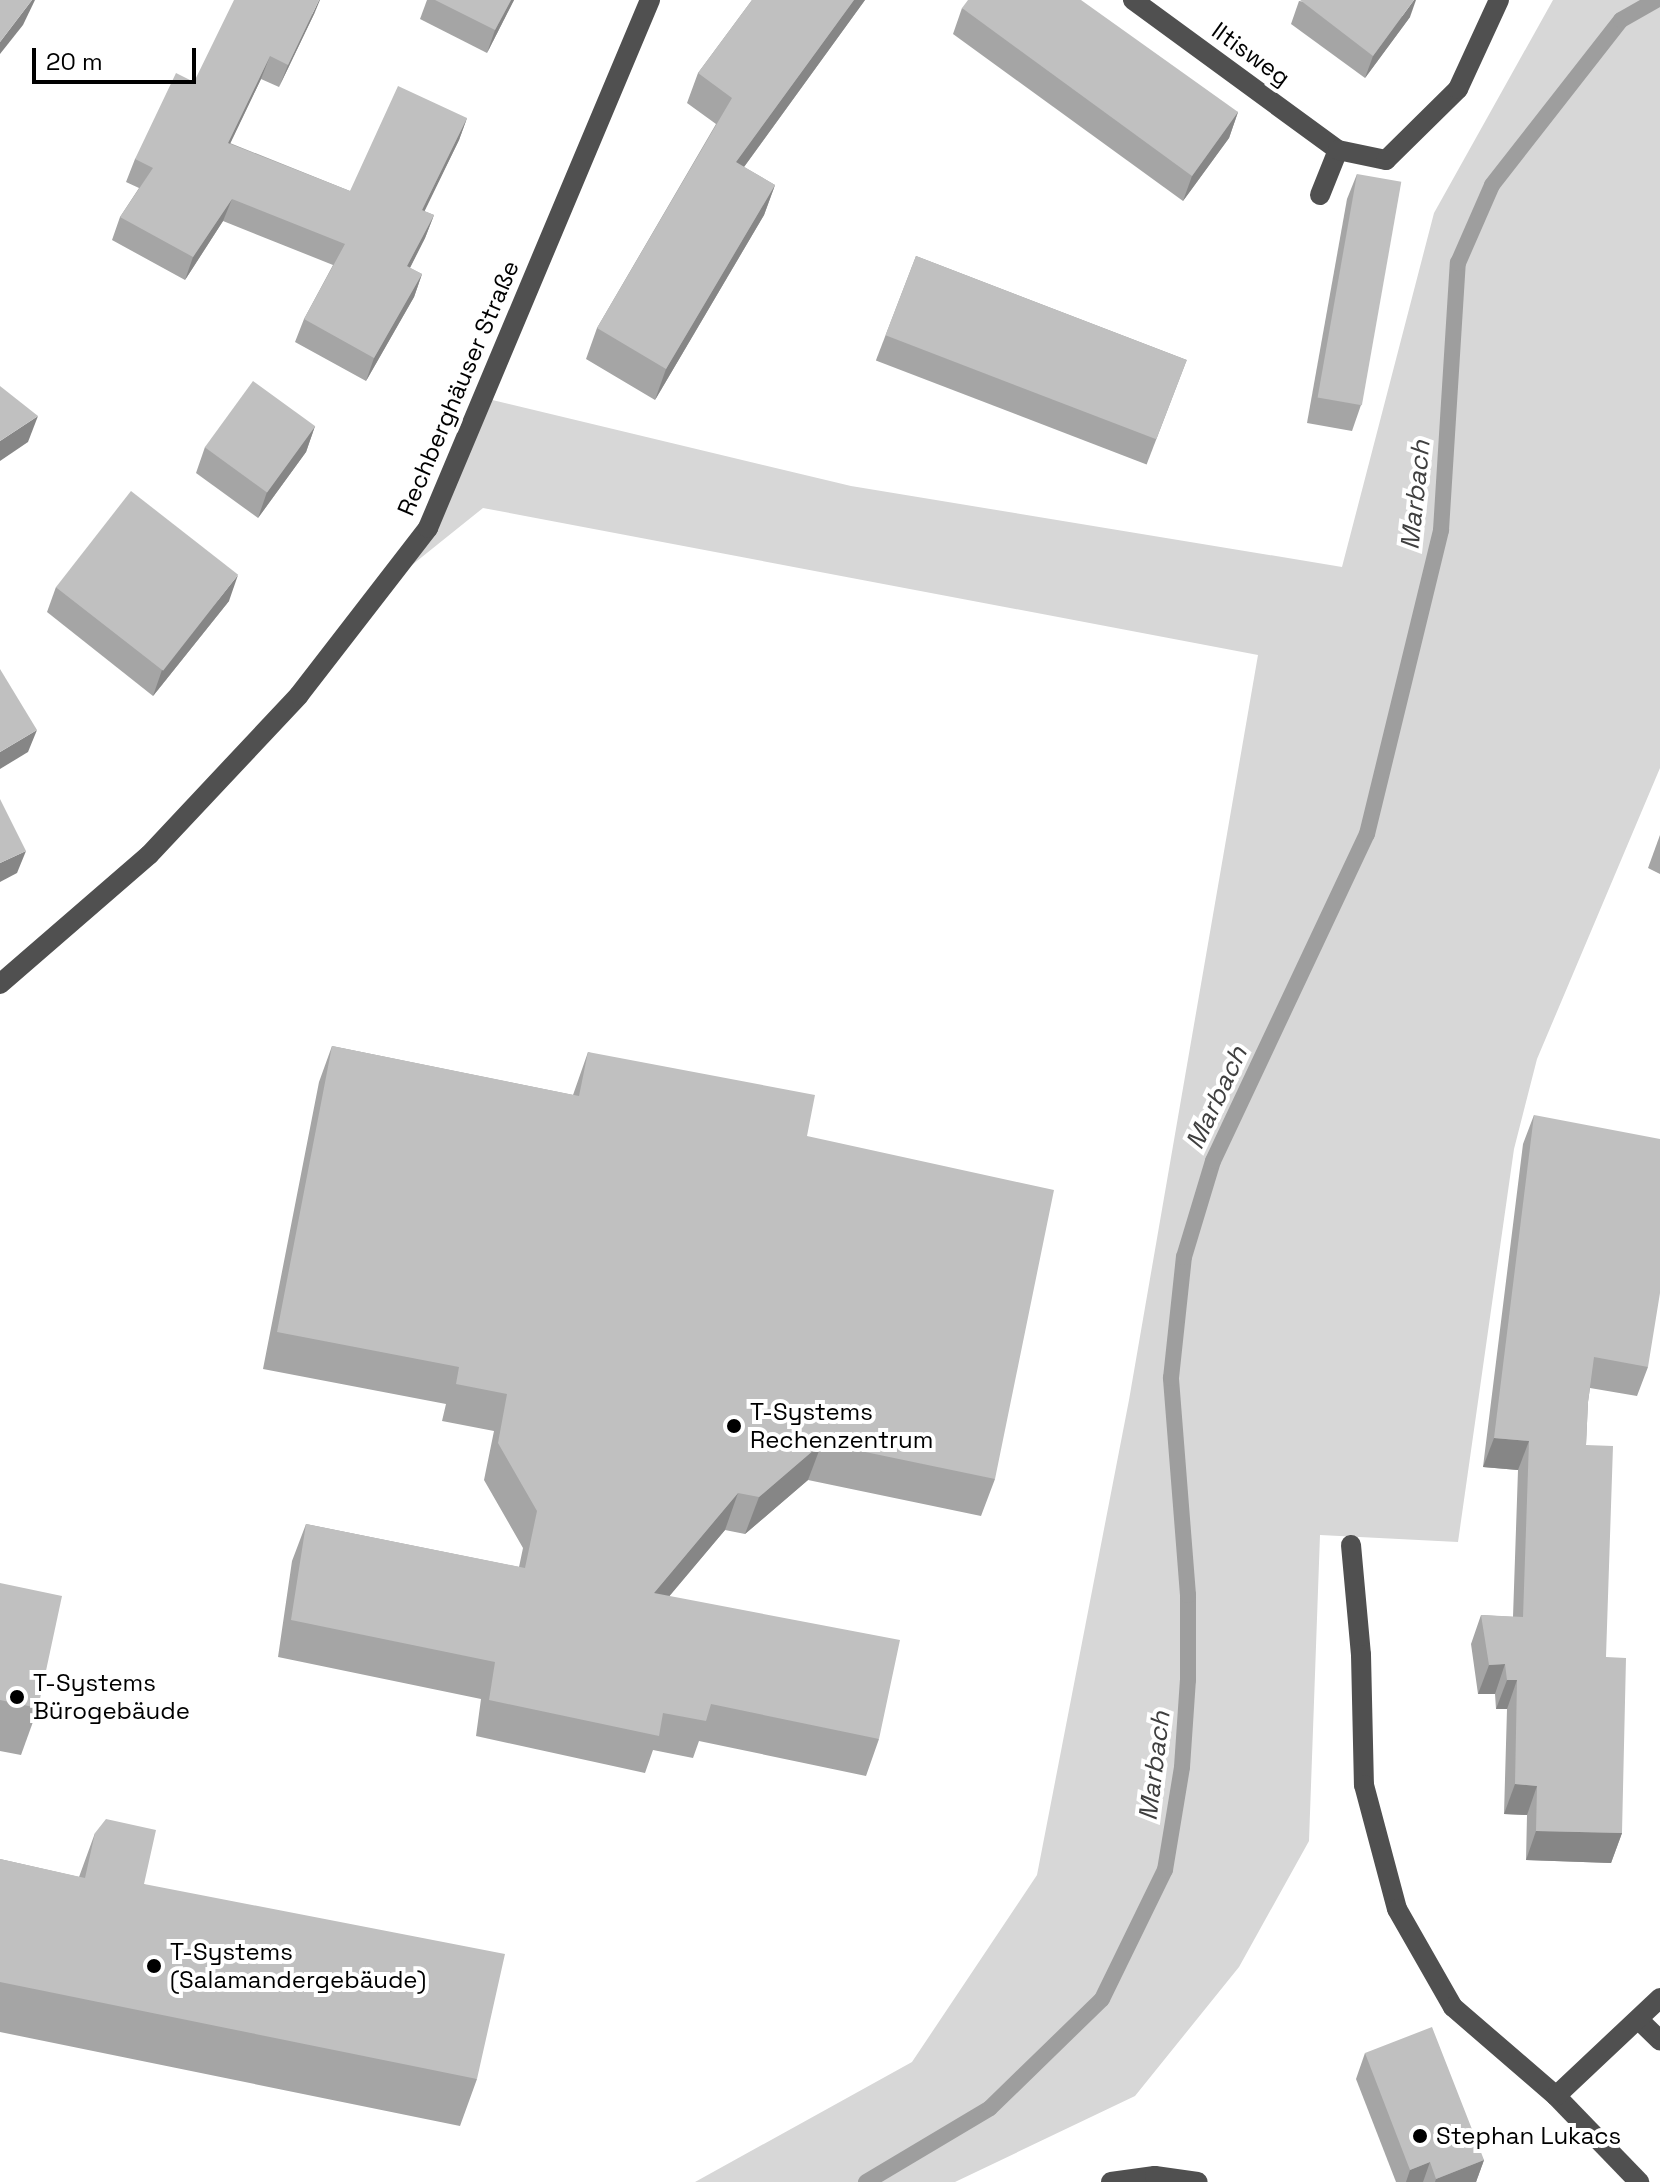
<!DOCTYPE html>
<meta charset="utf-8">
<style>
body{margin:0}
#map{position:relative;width:1660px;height:2182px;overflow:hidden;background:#fff;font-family:"Space Grotesk",sans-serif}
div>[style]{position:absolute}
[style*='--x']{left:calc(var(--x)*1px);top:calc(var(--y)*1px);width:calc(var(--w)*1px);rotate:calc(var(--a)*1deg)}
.green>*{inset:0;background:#d7d7d7}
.stream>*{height:16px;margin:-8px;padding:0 8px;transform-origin:8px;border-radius:8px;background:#9e9e9e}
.minor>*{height:20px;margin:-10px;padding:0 10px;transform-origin:10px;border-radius:10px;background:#505050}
.wall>*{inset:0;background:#a5a5a5;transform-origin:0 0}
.shaded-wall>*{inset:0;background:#868686}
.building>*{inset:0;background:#c0c0c0;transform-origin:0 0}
.dots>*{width:22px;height:22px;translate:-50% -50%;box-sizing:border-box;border:4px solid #fff;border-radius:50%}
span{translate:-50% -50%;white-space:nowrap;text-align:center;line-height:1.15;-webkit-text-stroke:8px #fff;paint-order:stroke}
.street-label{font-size:24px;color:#000}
.poi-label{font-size:24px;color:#000}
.left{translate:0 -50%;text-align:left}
.water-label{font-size:26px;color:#3f3f3f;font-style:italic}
.scale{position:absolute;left:32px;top:48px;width:164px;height:36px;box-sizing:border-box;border:4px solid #000;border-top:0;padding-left:10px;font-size:24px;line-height:28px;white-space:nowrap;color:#000;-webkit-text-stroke:6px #fff;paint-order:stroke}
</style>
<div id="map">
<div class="green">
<div style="clip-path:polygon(1553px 0,1660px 0,1660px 768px,1537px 1059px,1514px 1149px,1458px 1542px,1320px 1535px,1309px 1841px,1239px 1967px,1135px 2096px,955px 2182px,695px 2182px,912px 2062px,1037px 1875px,1129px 1400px,1258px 655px,483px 508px,392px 581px,484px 398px,851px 486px,1342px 567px,1434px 213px)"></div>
</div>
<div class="stream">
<div style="--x:866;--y:2182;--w:144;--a:-30.8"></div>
<div style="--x:990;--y:2108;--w:156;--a:-44.2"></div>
<div style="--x:1102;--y:1999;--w:144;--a:-64"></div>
<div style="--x:1165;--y:1870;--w:104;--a:-80.6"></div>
<div style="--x:1182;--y:1767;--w:87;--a:-86.1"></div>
<div style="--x:1188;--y:1680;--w:85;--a:-90"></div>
<div style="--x:1188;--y:1595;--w:218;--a:-94.5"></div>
<div style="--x:1171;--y:1378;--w:122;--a:-83.9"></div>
<div style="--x:1184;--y:1257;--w:100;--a:-73.2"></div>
<div style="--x:1213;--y:1161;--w:361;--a:-64.8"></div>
<div style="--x:1367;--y:834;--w:313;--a:-76.3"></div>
<div style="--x:1441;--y:530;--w:268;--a:-86.4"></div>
<div style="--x:1458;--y:263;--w:85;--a:-66.4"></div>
<div style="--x:1492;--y:185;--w:209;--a:-52"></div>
<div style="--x:1621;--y:20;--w:40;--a:-29.7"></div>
</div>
<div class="minor">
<div style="--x:1133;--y:0;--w:254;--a:36.2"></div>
<div style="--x:1320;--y:195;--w:48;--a:-68.2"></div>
<div style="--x:1338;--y:150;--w:49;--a:11.8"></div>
<div style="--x:1386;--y:160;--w:101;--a:-44.6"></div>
<div style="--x:1458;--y:89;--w:98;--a:-65.3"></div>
<div style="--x:0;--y:984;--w:197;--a:-40.9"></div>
<div style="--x:149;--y:855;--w:219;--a:-46.8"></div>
<div style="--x:299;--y:695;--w:211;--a:-52.3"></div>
<div style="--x:428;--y:528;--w:573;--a:-67.2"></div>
<div style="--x:1351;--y:1545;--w:110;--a:84.8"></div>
<div style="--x:1361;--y:1655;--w:130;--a:88.7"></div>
<div style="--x:1364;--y:1785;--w:128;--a:75.1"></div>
<div style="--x:1397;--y:1909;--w:113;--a:60.3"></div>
<div style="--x:1453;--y:2007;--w:136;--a:40.8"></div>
<div style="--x:1556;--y:2096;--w:120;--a:46"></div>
<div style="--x:1640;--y:2021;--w:28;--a:44"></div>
<div style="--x:1556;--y:2096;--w:143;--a:-43.3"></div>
<div style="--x:1111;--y:2182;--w:44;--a:-7.8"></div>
<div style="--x:1155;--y:2176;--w:43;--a:7.9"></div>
</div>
<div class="wall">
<div style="clip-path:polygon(427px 0,514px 0,487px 53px,420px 19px)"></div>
<div style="clip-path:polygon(752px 0,865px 0,744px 167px,775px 185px,764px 215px,655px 400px,586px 359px,597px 328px,716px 124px,687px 103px,698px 73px)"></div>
<div style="clip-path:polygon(1299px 1px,1410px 17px,1365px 78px,1291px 24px)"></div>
<div style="clip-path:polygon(962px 8px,1238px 112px,1229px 138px,1183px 201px,953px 34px)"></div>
<div style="clip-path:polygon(315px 12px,279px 87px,261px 79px,230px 143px,350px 191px,467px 118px,459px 140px,424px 211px,434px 215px,425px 238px,410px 268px,422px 274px,414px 297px,366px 381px,295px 342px,304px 319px,333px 265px,223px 221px,185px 280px,112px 240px,120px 217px,139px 188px,126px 182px,135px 159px)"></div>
<div style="clip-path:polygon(1357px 174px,1361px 405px,1352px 431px,1307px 423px,1347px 199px)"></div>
<div style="left:916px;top:256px;width:290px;height:112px;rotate:21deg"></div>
<div style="clip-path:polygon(315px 426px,306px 452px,258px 518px,196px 473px,205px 447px)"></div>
<div style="clip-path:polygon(56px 587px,229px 601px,153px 696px,47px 612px)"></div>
<div style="clip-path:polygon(1660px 835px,1660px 874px,1648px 868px)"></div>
<div style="clip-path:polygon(332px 1046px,573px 1095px,588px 1052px,807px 1136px,995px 1479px,981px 1516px,808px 1480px,745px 1534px,725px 1530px,669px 1596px,879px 1739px,866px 1776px,699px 1741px,693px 1758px,653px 1750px,645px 1773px,476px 1736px,481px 1699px,278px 1657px,292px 1561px,306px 1524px,519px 1567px,523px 1548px,484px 1480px,494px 1431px,442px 1421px,446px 1404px,263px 1369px,319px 1082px)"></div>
<div style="clip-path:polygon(1534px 1115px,1648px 1367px,1637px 1396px,1590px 1388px,1588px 1402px,1586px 1445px,1622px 1833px,1611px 1863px,1526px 1860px,1527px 1815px,1504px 1814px,1507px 1709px,1496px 1709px,1495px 1694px,1478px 1694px,1471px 1644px,1481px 1615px,1513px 1617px,1518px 1470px,1483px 1467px,1523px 1144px)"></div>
<div style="clip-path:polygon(0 1583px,38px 1708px,21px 1755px,0 1751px)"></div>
<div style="clip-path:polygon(95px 1833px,144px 1884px,477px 2079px,460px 2126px,0 2032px,0 1859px,79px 1877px)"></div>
<div style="clip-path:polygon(1365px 2053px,1484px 2160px,1476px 2182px,1396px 2182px,1356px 2079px)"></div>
</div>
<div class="shaded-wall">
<div style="clip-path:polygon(32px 0,35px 0,23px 25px,0 54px,0 42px)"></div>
<div style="clip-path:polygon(319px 0,320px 0,315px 12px,279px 87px,288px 65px)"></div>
<div style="clip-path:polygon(511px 0,514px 0,487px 53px,495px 30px)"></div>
<div style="clip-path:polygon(854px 0,865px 0,725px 193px,736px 162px)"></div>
<div style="clip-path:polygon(1414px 0,1416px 0,1410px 17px,1365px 78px,1373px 56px)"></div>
<div style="clip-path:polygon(270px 56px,261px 79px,220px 165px,228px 143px)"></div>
<div style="clip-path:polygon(1238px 112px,1229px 138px,1183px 201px,1192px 176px)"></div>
<div style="clip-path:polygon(467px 118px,459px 140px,414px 233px,422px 210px)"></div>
<div style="clip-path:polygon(775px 185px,764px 215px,655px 400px,666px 369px)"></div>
<div style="clip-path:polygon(232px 199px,223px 221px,185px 280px,193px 257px)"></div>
<div style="clip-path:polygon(434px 215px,425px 238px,399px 289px,407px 266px)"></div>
<div style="clip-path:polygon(422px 274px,414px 297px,366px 381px,374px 358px)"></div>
<div style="clip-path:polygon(38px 416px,28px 442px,0 461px,0 441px)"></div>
<div style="clip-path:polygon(315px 426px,306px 452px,258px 518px,267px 492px)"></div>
<div style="clip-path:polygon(238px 575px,229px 601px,153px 696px,162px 670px)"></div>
<div style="clip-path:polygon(37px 730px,28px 752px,0 769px,0 752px)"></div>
<div style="clip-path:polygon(26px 851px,17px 873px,0 882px,0 863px)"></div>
<div style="clip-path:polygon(1494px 1438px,1529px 1441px,1518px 1470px,1483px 1467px)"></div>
<div style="clip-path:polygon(822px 1443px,808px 1480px,745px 1534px,759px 1497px)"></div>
<div style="clip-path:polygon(738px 1493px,725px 1530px,641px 1630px,654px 1593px)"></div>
<div style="clip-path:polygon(1505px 1664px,1495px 1694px,1478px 1694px,1489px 1665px)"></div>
<div style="clip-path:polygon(1507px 1680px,1517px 1680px,1507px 1709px,1496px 1709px)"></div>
<div style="clip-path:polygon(1515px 1784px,1537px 1786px,1527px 1815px,1504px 1814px)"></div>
<div style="clip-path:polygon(1536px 1831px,1622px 1833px,1611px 1863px,1526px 1860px)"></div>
<div style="clip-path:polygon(1484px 2160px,1476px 2182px,1435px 2182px,1436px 2179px)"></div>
<div style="clip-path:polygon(1430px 2162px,1423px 2182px,1406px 2182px,1410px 2170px)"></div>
</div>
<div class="building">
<div style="clip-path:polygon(0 0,32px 0,0 42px)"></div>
<div style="clip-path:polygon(234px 0,319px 0,288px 65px,270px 56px,228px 143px,350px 191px,398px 86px,467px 118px,422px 210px,434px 215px,407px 266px,422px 274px,374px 358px,304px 319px,345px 244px,232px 199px,193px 257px,120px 217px,153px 168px,135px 159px,176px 73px,194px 82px)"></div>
<div style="clip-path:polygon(435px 0,511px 0,495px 30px)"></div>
<div style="clip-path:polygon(752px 0,854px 0,736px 162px,775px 185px,666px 369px,597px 328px,732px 98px,698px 73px)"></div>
<div style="clip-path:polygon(968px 0,1081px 0,1238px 112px,1192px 176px,962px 8px)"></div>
<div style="clip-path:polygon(1300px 0,1414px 0,1373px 56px)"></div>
<div style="left:1357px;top:174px;width:45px;height:227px;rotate:10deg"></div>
<div style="left:916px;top:256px;width:290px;height:85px;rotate:21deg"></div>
<div style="left:253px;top:381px;width:77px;height:82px;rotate:36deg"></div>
<div style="clip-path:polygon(0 386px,38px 416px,0 441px)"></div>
<div style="left:131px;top:491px;width:136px;height:122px;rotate:38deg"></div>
<div style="clip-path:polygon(0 669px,37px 730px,0 752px)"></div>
<div style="clip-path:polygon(0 799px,26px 851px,0 863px)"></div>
<div style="clip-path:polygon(332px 1046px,579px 1096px,588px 1052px,815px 1095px,807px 1136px,1054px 1190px,995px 1479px,822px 1443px,759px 1497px,738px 1493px,654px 1593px,900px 1640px,879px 1739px,711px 1704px,706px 1721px,663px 1713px,659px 1736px,489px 1700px,495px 1662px,291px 1620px,306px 1524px,525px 1568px,537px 1511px,498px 1443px,507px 1394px,456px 1384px,459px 1367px,277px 1332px)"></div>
<div style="clip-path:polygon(1534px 1115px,1660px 1139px,1660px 1293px,1648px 1367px,1594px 1357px,1588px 1402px,1586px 1445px,1613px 1446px,1606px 1657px,1626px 1658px,1622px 1833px,1536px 1831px,1537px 1786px,1515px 1784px,1517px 1680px,1507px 1680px,1505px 1664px,1489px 1665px,1481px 1615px,1523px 1617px,1529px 1441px,1494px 1438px)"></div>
<div style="clip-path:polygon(0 1583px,62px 1596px,38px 1708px,0 1700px)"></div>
<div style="clip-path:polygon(106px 1819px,156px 1830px,144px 1884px,505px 1954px,477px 2079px,0 1982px,0 1859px,85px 1878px,95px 1833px)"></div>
<div style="clip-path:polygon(1432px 2027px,1484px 2160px,1436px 2179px,1430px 2162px,1410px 2170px,1365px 2053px)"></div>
</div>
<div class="dots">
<div style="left:734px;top:1426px;background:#000"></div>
<div style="left:17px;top:1697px;background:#000"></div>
<div style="left:154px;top:1966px;background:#000"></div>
<div style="left:1420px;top:2136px;background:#000"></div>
</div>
<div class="street-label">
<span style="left:1251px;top:54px;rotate:36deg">Iltisweg</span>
<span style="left:458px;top:388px;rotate:-67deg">Rechberghäuser Straße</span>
</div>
<div class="poi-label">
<span class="left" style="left:750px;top:1426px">T-Systems<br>Rechenzentrum</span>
<span class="left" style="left:33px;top:1697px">T-Systems<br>Bürogebäude</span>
<span class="left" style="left:170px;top:1966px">T-Systems<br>(Salamandergebäude)</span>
<span class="left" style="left:1436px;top:2136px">Stephan Lukacs</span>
</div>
<div class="water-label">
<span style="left:1416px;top:495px;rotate:-84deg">Marbach</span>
<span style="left:1217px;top:1098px;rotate:-65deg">Marbach</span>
<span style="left:1155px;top:1766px;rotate:-83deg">Marbach</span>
</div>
<div class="scale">20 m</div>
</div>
